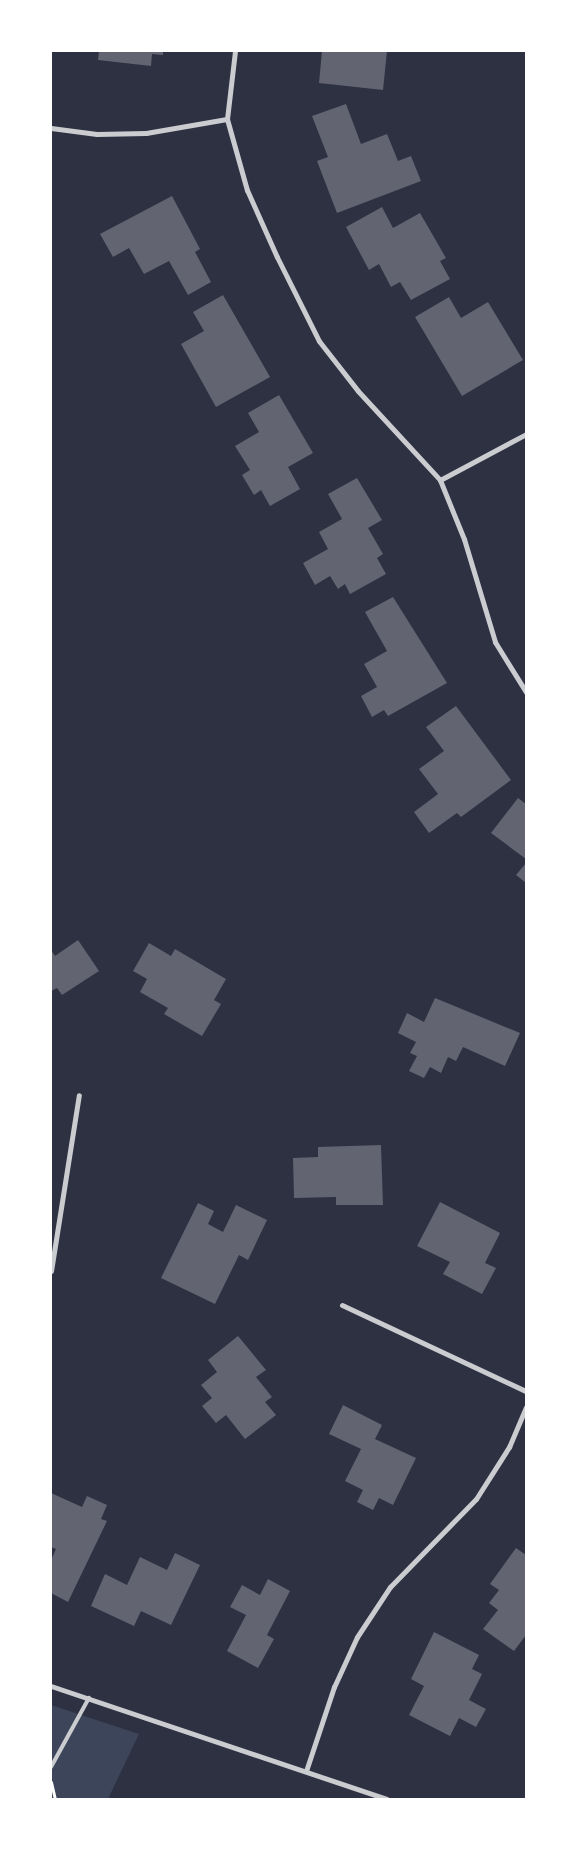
<!DOCTYPE html>
<style>
body{margin:0}
#map{position:relative;width:577px;height:1850px;overflow:hidden;background:#2d3142;font-family:"Work Sans",sans-serif}
div>[style]{position:absolute}
[style*='--x']{left:calc(var(--x)*1px);top:calc(var(--y)*1px);width:calc(var(--w)*1px);rotate:calc(var(--a)*1deg)}
.green>*{inset:0;background:#3c4559}
.building>*{inset:0;background:#626471}
.path>*{height:3px;margin:-1.5px;padding:0 1.5px;transform-origin:1.5px;border-radius:1.5px;background:#fff}
.service>*{height:4px;margin:-2px;padding:0 2px;transform-origin:2px;border-radius:2px;background:#caccd0}
.minor>*{height:5px;margin:-2.5px;padding:0 2.5px;transform-origin:2.5px;border-radius:2.5px;background:#caccd0}
span{translate:-50% -50%;white-space:nowrap;text-align:center;line-height:1.15;-webkit-text-stroke:4px #fff;paint-order:stroke}
.frame{position:absolute;inset:0;border:52px solid #fff;pointer-events:none}
</style>
<div id="map">
<div class="green">
<div style="clip-path:polygon(51px 1705px,139px 1734px,108px 1799px,51px 1799px)"></div>
</div>
<div class="building">
<div style="clip-path:polygon(99px 51px,163px 51px,163px 55px,152px 54px,151px 66px,98px 60px)"></div>
<div style="clip-path:polygon(322px 51px,387px 51px,383px 90px,319px 83px)"></div>
<div style="clip-path:polygon(346px 104px,361px 144px,387px 134px,398px 161px,411px 156px,421px 181px,337px 213px,317px 161px,328px 157px,312px 116px)"></div>
<div style="clip-path:polygon(172px 196px,200px 249px,195px 252px,211px 282px,188px 295px,169px 261px,144px 274px,129px 248px,113px 257px,100px 234px)"></div>
<div style="clip-path:polygon(382px 207px,393px 228px,420px 213px,446px 258px,440px 261px,450px 279px,411px 300px,400px 282px,391px 287px,379px 264px,369px 270px,346px 227px)"></div>
<div style="clip-path:polygon(223px 295px,270px 377px,216px 407px,181px 344px,204px 331px,193px 312px)"></div>
<div style="clip-path:polygon(449px 297px,461px 318px,488px 302px,523px 360px,462px 396px,415px 317px)"></div>
<div style="clip-path:polygon(279px 395px,313px 453px,288px 467px,300px 489px,270px 506px,261px 490px,254px 495px,242px 475px,250px 470px,235px 446px,259px 432px,248px 413px)"></div>
<div style="clip-path:polygon(357px 478px,382px 520px,368px 528px,383px 554px,377px 558px,386px 574px,350px 594px,345px 584px,338px 589px,330px 576px,315px 585px,303px 563px,328px 549px,319px 532px,342px 519px,328px 494px)"></div>
<div style="clip-path:polygon(393px 597px,447px 683px,388px 716px,384px 710px,372px 717px,361px 696px,377px 687px,364px 664px,387px 651px,365px 612px)"></div>
<div style="clip-path:polygon(456px 706px,511px 780px,461px 817px,457px 813px,429px 833px,414px 812px,438px 794px,419px 769px,444px 751px,426px 727px)"></div>
<div style="clip-path:polygon(518px 798px,526px 804px,526px 859px,491px 833px)"></div>
<div style="clip-path:polygon(526px 863px,526px 883px,516px 875px)"></div>
<div style="clip-path:polygon(78px 940px,99px 971px,62px 995px,57px 988px,51px 991px,51px 950px,55px 956px)"></div>
<div style="clip-path:polygon(149px 943px,171px 956px,175px 949px,226px 979px,214px 1000px,221px 1004px,202px 1036px,164px 1014px,168px 1008px,140px 992px,147px 979px,133px 971px)"></div>
<div style="clip-path:polygon(435px 998px,520px 1033px,505px 1066px,463px 1047px,456px 1061px,448px 1057px,441px 1073px,430px 1067px,424px 1078px,409px 1071px,417px 1056px,410px 1053px,416px 1042px,398px 1033px,407px 1013px,424px 1022px)"></div>
<div style="clip-path:polygon(381px 1145px,383px 1205px,336px 1205px,336px 1197px,294px 1198px,293px 1158px,318px 1157px,318px 1147px)"></div>
<div style="clip-path:polygon(440px 1202px,500px 1233px,485px 1263px,496px 1268px,482px 1294px,443px 1274px,450px 1262px,417px 1246px)"></div>
<div style="clip-path:polygon(198px 1203px,214px 1211px,208px 1224px,223px 1232px,236px 1205px,267px 1220px,248px 1260px,239px 1255px,215px 1304px,161px 1278px)"></div>
<div style="clip-path:polygon(238px 1336px,266px 1370px,256px 1377px,272px 1397px,265px 1402px,276px 1415px,245px 1439px,226px 1415px,216px 1423px,202px 1406px,212px 1398px,201px 1385px,217px 1372px,208px 1360px)"></div>
<div style="clip-path:polygon(343px 1405px,382px 1425px,375px 1439px,416px 1458px,393px 1505px,379px 1498px,373px 1510px,357px 1502px,363px 1490px,345px 1481px,361px 1449px,329px 1434px)"></div>
<div style="clip-path:polygon(51px 1493px,82px 1507px,87px 1496px,107px 1505px,101px 1519px,107px 1521px,68px 1602px,51px 1593px,51px 1560px,56px 1549px,51px 1547px)"></div>
<div style="clip-path:polygon(516px 1548px,526px 1555px,526px 1635px,514px 1651px,483px 1629px,498px 1610px,489px 1603px,499px 1590px,490px 1584px)"></div>
<div style="clip-path:polygon(175px 1553px,200px 1565px,171px 1625px,141px 1611px,134px 1626px,91px 1606px,105px 1574px,127px 1585px,140px 1557px,167px 1570px)"></div>
<div style="clip-path:polygon(268px 1579px,290px 1591px,267px 1635px,274px 1639px,258px 1668px,227px 1651px,246px 1615px,230px 1607px,242px 1585px,260px 1595px)"></div>
<div style="clip-path:polygon(434px 1632px,479px 1655px,472px 1669px,482px 1674px,469px 1700px,486px 1709px,476px 1727px,459px 1718px,450px 1736px,409px 1715px,424px 1686px,411px 1679px)"></div>
</div>
<div class="path">
<div style="--x:51;--y:1782;--w:17;--a:77"></div>
</div>
<div class="service">
<div style="--x:51;--y:1767;--w:79;--a:-61.2"></div>
</div>
<div class="minor">
<div style="--x:235;--y:51;--w:68;--a:96.7"></div>
<div style="--x:227;--y:119;--w:74;--a:74.3"></div>
<div style="--x:247;--y:190;--w:73;--a:65.9"></div>
<div style="--x:277;--y:257;--w:94;--a:63.4"></div>
<div style="--x:319;--y:341;--w:63;--a:52"></div>
<div style="--x:358;--y:391;--w:121;--a:47.3"></div>
<div style="--x:440;--y:480;--w:64;--a:67.9"></div>
<div style="--x:464;--y:539;--w:108;--a:73.2"></div>
<div style="--x:495;--y:642;--w:59;--a:58.2"></div>
<div style="--x:51;--y:128;--w:46;--a:7.4"></div>
<div style="--x:97;--y:134;--w:49;--a:-1.2"></div>
<div style="--x:146;--y:133;--w:82;--a:-9.8"></div>
<div style="--x:440;--y:480;--w:98;--a:-28.1"></div>
<div style="--x:51;--y:1271;--w:178;--a:-81"></div>
<div style="--x:342;--y:1305;--w:203;--a:25.1"></div>
<div style="--x:51;--y:1686;--w:354;--a:18.6"></div>
<div style="--x:306;--y:1771;--w:89;--a:-71.6"></div>
<div style="--x:334;--y:1687;--w:55;--a:-65.3"></div>
<div style="--x:357;--y:1637;--w:60;--a:-56.6"></div>
<div style="--x:390;--y:1587;--w:123;--a:-45.7"></div>
<div style="--x:476;--y:1499;--w:62;--a:-57.6"></div>
<div style="--x:509;--y:1447;--w:43;--a:-67"></div>
</div>
<div class="frame"></div>
</div>
